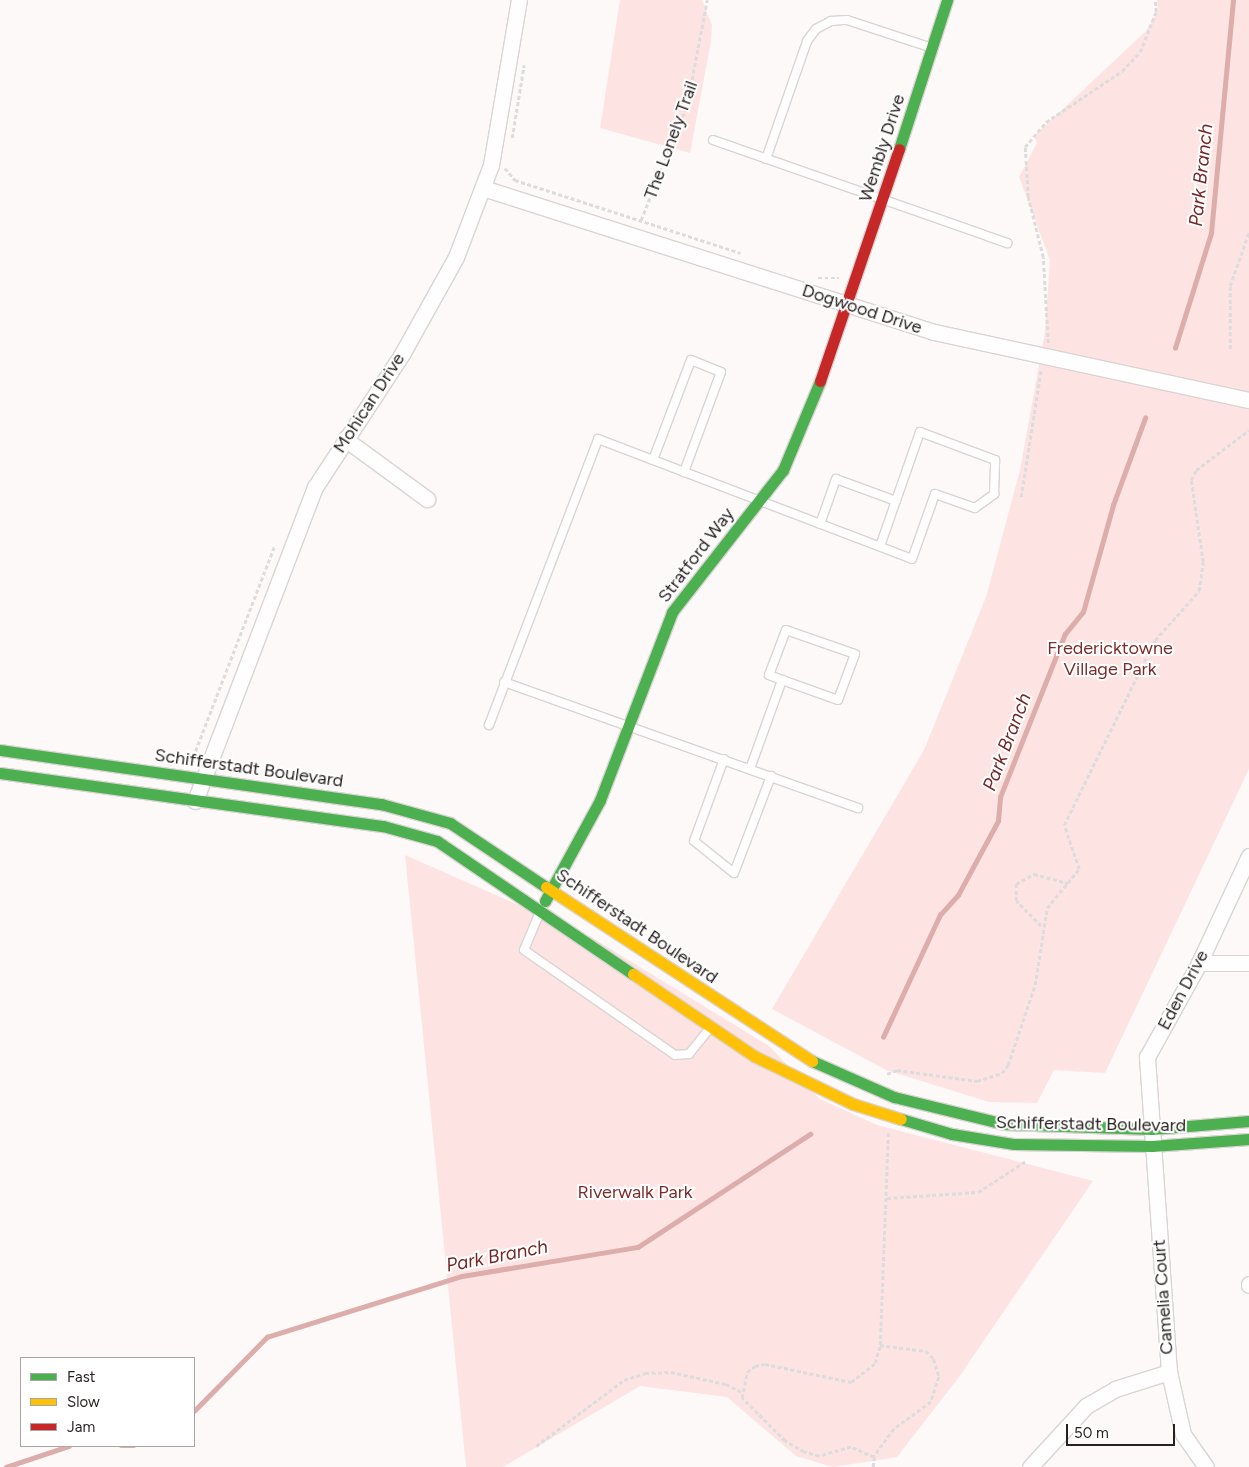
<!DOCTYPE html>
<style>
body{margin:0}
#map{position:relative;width:1249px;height:1467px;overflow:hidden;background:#fcf9f8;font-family:Figtree,sans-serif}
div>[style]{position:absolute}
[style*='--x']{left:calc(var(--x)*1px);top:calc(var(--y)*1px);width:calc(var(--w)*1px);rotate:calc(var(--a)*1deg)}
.green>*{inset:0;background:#fde4e2}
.stream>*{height:4.5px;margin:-2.25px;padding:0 2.25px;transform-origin:2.25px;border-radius:2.25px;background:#dcadaa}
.path>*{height:2.5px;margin-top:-1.25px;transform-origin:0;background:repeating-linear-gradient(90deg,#dddcdc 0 4px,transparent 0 6.5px)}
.roads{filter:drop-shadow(1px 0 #dad4d3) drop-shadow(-1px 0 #dad4d3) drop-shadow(0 1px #dad4d3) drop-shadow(0 -1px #dad4d3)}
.lane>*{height:8px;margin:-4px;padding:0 4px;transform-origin:4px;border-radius:4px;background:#fffefe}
.street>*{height:15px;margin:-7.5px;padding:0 7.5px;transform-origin:7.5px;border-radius:7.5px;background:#fffefe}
.fast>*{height:11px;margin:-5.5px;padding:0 5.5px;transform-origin:5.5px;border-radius:5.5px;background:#4caf50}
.slow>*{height:11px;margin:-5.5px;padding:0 5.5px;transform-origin:5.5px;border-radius:5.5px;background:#ffc107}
.jam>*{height:11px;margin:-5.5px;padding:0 5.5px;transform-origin:5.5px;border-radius:5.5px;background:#c62828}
span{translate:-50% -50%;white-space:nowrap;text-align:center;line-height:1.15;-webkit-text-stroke:4px #fff;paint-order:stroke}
.street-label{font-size:18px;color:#281f1f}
.park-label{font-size:18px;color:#7c2d2c}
.water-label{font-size:19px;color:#752727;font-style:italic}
.legend{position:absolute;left:20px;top:1357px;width:175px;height:90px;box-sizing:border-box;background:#fff;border:1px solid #a9a5a5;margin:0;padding:6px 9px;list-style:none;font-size:15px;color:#281f1f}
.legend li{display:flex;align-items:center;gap:10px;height:25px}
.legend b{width:25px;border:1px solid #a9a5a5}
.scale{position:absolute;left:1066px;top:1424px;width:109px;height:22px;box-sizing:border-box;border:2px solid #281f1f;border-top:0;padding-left:6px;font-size:15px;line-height:18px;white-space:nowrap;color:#281f1f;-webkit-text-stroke:4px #fff;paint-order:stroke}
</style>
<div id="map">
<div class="green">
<div style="clip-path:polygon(620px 0,702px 0,712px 25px,711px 41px,690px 153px,600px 128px)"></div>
<div style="clip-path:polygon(1157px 0,1249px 0,1249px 769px,1105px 1073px,1054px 1070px,1037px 1103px,989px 1102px,886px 1070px,772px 1009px,924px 750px,986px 597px,1020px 470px,1045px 332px,1050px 260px,1019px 177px,1037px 143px,1034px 136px,1146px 31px,1158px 11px)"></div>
<div style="clip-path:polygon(405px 855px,591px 937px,769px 1046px,820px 1099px,877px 1125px,1093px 1181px,959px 1377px,897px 1457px,833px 1467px,796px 1456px,727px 1397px,640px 1386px,503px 1467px,466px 1467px)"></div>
</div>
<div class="stream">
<div style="--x:1175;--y:348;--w:121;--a:-72.6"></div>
<div style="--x:1211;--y:233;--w:234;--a:-84.6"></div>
<div style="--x:883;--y:1037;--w:135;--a:-65"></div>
<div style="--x:940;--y:915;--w:27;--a:-48"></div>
<div style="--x:958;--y:895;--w:84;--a:-61.6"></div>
<div style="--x:998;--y:821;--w:24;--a:-85"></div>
<div style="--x:1000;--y:797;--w:175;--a:-68.3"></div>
<div style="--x:1065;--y:634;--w:28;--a:-51"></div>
<div style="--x:1083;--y:612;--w:111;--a:-74.3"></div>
<div style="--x:1113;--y:505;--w:93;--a:-69.8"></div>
<div style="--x:194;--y:1411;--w:104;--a:-45.4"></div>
<div style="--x:267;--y:1337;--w:204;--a:-17.4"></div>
<div style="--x:462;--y:1276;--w:178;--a:-9.4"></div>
<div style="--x:638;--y:1247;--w:206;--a:-33.3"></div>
<div style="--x:121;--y:1446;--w:13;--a:0"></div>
<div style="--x:6;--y:1467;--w:66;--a:-18.4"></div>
</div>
<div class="path">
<div style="--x:512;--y:138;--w:74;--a:-80.7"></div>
<div style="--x:505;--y:168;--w:16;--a:50"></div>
<div style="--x:515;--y:180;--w:237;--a:17.9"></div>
<div style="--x:641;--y:220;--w:124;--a:-68.2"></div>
<div style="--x:687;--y:105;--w:107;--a:-79.2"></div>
<div style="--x:818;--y:278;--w:21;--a:0"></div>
<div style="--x:1048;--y:343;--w:86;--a:-93.3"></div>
<div style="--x:1043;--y:257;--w:62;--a:-104"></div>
<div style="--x:1028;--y:197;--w:50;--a:-93.4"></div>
<div style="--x:1025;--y:147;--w:33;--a:-50"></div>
<div style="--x:1046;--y:122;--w:92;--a:-33.9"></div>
<div style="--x:1122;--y:71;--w:26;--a:-47"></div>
<div style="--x:1140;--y:52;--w:43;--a:-68.2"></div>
<div style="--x:1156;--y:12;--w:12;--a:-95"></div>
<div style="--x:1230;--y:349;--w:63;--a:-90"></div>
<div style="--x:1230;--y:286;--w:57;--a:-70.6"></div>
<div style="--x:1021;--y:497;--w:129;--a:-81.1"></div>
<div style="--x:193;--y:757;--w:227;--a:-68.9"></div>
<div style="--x:1041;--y:926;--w:35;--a:-135"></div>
<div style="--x:1016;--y:901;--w:17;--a:-90"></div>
<div style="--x:1016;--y:884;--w:21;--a:-29"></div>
<div style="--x:1034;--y:874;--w:35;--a:15"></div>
<div style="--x:887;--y:1074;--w:11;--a:-22"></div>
<div style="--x:897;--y:1070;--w:81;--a:7.8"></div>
<div style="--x:977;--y:1081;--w:26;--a:-18"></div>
<div style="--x:1002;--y:1073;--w:10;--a:-53"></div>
<div style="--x:1008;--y:1065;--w:84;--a:-71.4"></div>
<div style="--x:1035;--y:985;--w:78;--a:-81.1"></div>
<div style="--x:1047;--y:908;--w:50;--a:-50.6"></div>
<div style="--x:1079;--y:869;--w:46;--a:-108.8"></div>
<div style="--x:1064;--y:825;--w:206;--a:-63.8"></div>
<div style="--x:1155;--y:640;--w:66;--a:-48.1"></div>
<div style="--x:1199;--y:591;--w:29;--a:-82"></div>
<div style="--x:1203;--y:562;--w:83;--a:-98.3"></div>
<div style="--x:1191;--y:480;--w:11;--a:-63"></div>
<div style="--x:1196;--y:470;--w:66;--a:-37"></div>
<div style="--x:887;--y:1198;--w:91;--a:-3.8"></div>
<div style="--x:978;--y:1192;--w:57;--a:-32.9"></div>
<div style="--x:880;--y:1345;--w:46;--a:7.4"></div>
<div style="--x:926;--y:1351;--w:11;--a:45"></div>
<div style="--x:934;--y:1359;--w:19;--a:74"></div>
<div style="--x:939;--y:1377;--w:26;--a:108"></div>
<div style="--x:931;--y:1402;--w:46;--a:143.9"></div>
<div style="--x:894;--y:1429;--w:34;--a:126"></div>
<div style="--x:874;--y:1457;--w:25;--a:-157"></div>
<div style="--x:851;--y:1447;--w:33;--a:164"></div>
<div style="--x:819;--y:1456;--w:16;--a:-165"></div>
<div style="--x:804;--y:1452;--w:22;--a:-150"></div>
<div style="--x:785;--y:1441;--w:61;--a:-135"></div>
<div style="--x:742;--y:1398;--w:26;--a:-79"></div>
<div style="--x:747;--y:1372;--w:10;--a:-37"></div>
<div style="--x:755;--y:1366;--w:10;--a:-11"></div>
<div style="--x:765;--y:1364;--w:88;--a:11.8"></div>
<div style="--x:851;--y:1382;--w:31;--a:-38"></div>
<div style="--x:875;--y:1363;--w:19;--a:-74"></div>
<div style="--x:880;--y:1345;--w:212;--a:-87.8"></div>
<div style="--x:536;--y:1446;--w:110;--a:-36.9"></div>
<div style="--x:624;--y:1380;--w:22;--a:-18"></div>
<div style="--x:645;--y:1373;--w:26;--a:-2"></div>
<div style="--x:671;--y:1372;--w:56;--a:12.3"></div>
<div style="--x:726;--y:1384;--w:18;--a:27"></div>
<div style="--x:873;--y:1467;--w:10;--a:-84"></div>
</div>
<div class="roads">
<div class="lane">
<div style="--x:713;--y:140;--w:312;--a:19.3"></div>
<div style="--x:766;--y:159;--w:125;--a:-70.8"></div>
<div style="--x:807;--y:41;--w:15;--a:-53"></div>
<div style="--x:816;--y:29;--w:17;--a:-28"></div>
<div style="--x:831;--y:21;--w:16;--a:-4"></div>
<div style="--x:847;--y:20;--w:89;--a:18.2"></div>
<div style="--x:653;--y:460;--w:107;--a:-69.2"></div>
<div style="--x:691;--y:360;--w:32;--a:22"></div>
<div style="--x:721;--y:372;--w:107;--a:110.3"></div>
<div style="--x:820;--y:524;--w:48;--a:-70.4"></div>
<div style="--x:836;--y:479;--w:64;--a:20.1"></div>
<div style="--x:504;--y:682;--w:376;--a:19.6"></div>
<div style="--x:489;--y:725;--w:306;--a:-69.1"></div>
<div style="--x:598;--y:439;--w:336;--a:20.9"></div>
<div style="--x:912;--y:559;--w:69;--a:-70.5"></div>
<div style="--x:935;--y:494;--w:42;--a:19.3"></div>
<div style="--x:975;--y:508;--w:24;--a:-36"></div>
<div style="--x:994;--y:494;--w:34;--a:-88"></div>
<div style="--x:995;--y:460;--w:80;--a:-159.5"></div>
<div style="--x:920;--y:432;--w:121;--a:109.3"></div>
<div style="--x:724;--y:759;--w:87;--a:110.1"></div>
<div style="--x:694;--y:841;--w:51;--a:38.7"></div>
<div style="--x:734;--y:873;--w:104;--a:-69.1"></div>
<div style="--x:750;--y:769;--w:95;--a:-70.2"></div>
<div style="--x:782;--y:680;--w:14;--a:-159"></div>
<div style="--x:769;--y:675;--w:48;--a:-69.3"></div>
<div style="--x:786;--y:630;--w:73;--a:19.2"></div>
<div style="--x:855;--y:654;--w:49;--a:110.3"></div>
<div style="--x:838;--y:700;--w:59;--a:-160.3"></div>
<div style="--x:540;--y:912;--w:41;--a:112.8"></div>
<div style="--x:524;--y:950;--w:184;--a:34.8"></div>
<div style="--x:675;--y:1055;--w:14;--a:-4"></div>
<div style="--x:689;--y:1054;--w:33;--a:-51"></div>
</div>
<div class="street">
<div style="--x:483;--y:188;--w:473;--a:17.7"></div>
<div style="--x:934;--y:332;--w:322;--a:12.2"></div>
<div style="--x:345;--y:439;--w:102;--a:36.2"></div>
<div style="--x:195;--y:801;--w:336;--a:-69.1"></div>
<div style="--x:315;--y:487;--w:159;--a:-56.8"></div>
<div style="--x:402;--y:354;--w:111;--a:-60.9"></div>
<div style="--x:456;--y:257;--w:98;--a:-69.2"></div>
<div style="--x:491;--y:165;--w:167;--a:-80.4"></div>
<div style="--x:1199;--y:963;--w:50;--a:0"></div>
<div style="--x:1249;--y:1284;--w:1;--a:90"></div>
<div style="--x:1030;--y:1467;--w:83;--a:-47.4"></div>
<div style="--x:1086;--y:1406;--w:34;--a:-30"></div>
<div style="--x:1115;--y:1389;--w:57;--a:-17.5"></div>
<div style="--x:1206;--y:1467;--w:40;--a:-124.9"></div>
<div style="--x:1183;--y:1434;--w:64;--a:-102.7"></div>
<div style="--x:1169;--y:1372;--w:316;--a:-94"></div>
<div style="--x:1147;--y:1057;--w:107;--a:-61"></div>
<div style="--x:1199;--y:963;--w:118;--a:-65"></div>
</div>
<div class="fast">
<div style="--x:899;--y:149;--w:157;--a:-72.1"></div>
<div style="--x:0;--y:750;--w:385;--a:8.1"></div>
<div style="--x:381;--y:804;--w:72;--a:15.4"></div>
<div style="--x:450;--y:823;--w:115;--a:33.7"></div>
<div style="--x:0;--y:773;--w:387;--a:7.9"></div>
<div style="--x:383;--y:826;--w:56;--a:15.5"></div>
<div style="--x:437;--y:841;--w:237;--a:34.2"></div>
<div style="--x:545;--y:901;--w:115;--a:-61.4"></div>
<div style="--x:600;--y:800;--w:201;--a:-69"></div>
<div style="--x:672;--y:612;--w:180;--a:-52"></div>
<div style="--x:783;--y:470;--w:96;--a:-67.4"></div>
<div style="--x:812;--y:1061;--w:90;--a:23.7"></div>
<div style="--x:894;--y:1097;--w:113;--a:13.8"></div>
<div style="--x:1004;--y:1124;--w:148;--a:1.9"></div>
<div style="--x:1152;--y:1129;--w:97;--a:-4.7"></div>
<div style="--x:901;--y:1119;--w:53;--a:16.4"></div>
<div style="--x:952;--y:1134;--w:63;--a:9.2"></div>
<div style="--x:1014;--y:1144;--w:138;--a:0.8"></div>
<div style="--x:1152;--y:1146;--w:97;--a:-4.1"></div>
</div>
<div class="slow">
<div style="--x:546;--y:887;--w:318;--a:33.2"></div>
<div style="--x:633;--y:974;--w:146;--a:34.1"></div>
<div style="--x:754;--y:1056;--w:110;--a:25.9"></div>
<div style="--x:853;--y:1104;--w:50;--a:17.4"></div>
</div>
<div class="jam">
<div style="--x:820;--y:381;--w:245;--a:-71.2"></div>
</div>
</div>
<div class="street-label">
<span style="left:671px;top:140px;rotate:-70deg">The Lonely Trail</span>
<span style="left:882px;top:148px;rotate:-72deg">Wembly Drive</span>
<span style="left:862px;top:309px;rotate:18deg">Dogwood Drive</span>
<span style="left:369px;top:403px;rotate:-57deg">Mohican Drive</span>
<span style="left:696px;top:555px;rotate:-53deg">Stratford Way</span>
<span style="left:249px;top:768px;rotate:8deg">Schifferstadt Boulevard</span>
<span style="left:637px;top:926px;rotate:34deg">Schifferstadt Boulevard</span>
<span style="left:1183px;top:990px;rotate:-62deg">Eden Drive</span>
<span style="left:1091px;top:1124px;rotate:1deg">Schifferstadt Boulevard</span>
<span style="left:1163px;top:1297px;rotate:-94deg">Camelia Court</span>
</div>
<div class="park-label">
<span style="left:1110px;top:659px">Fredericktowne<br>Village Park</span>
<span style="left:635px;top:1192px">Riverwalk Park</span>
</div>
<div class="water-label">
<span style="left:1201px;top:175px;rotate:-84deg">Park Branch</span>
<span style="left:1007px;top:742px;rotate:-69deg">Park Branch</span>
<span style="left:497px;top:1256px;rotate:-11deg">Park Branch</span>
</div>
<ul class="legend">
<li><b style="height:6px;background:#4caf50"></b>Fast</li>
<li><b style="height:6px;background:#ffc107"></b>Slow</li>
<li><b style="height:6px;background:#c62828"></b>Jam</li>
</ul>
<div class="scale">50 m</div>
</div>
